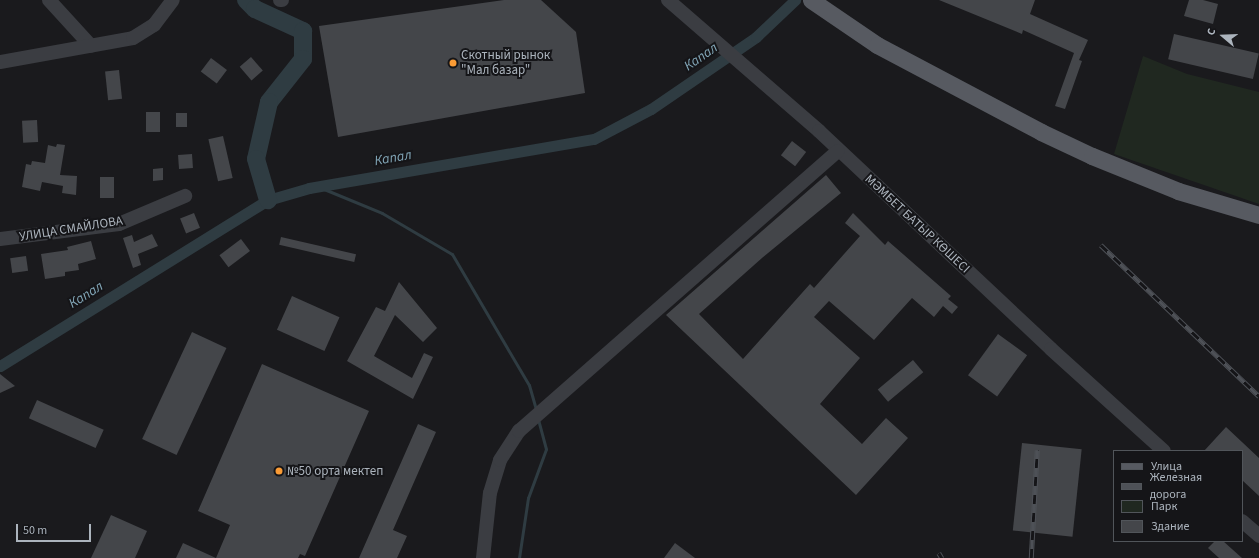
<!DOCTYPE html>
<meta charset="utf-8">
<style>
body{margin:0}
#map{position:relative;width:1259px;height:558px;overflow:hidden;background:#1a1a1d;font-family:"Source Sans 3",sans-serif}
div>[style]{position:absolute}
[style*='--x']{left:calc(var(--x)*1px);top:calc(var(--y)*1px);width:calc(var(--w)*1px);rotate:calc(var(--a)*1deg)}
.green>*{inset:0;background:#202820}
.stream>*{height:3px;margin:-1.5px;padding:0 1.5px;transform-origin:1.5px;border-radius:1.5px;background:#2f3c42}
.canal>*{height:11px;margin:-5.5px;padding:0 5.5px;transform-origin:5.5px;border-radius:5.5px;background:#2f3c42}
.river>*{height:18px;margin:-9px;padding:0 9px;transform-origin:9px;border-radius:9px;background:#2f3c42}
.building>*{inset:0;background:#44464a;transform-origin:0 0}
.minor>*{height:14px;margin:-7px;padding:0 7px;transform-origin:7px;border-radius:7px;background:#3b3d42}
.major>*{height:17px;margin:-8.5px;padding:0 8.5px;transform-origin:8.5px;border-radius:8.5px;background:#575a61}
.rail>*{height:4.5px;margin-top:-2.25px;transform-origin:0;background:repeating-linear-gradient(90deg,#151518 0 9px,#4e5157 0 18px);box-sizing:border-box;border-block:1px solid #4e5157}
.dots>*{width:11px;height:11px;translate:-50% -50%;box-sizing:border-box;border:2px solid #151518;border-radius:50%}
span{translate:-50% -50%;white-space:nowrap;text-align:center;line-height:1.15;-webkit-text-stroke:4px #151518;paint-order:stroke}
.poi-label{font-size:13px;color:#acb4bd}
.left{translate:0 -50%;text-align:left}
.street-label{font-size:13px;color:#acb4bd}
.water-label{font-size:14px;color:#83a7b8;font-style:italic}
.legend{position:absolute;left:1113px;top:450px;width:130px;height:92px;box-sizing:border-box;background:#151518;border:1px solid #51555a;margin:0;padding:5px 7px;list-style:none;font-size:12px;color:#acb4bd}
.legend li{display:flex;align-items:center;gap:8px;height:20px}
.legend b{width:20px;border:1px solid #51555a}
.north{position:absolute;left:1203px;top:16px;width:40px;height:40px;-webkit-text-stroke:3px #151518;paint-order:stroke;rotate:289deg;font-size:11px;font-weight:700;line-height:16px;text-align:center;color:#acb4bd}
.north::after{content:'';display:block;margin:auto;width:14px;height:18px;background:#acb4bd;clip-path:polygon(50% 0,100% 100%,50% 72%,0 100%)}
.scale{position:absolute;left:16px;top:524px;width:75px;height:18px;box-sizing:border-box;border:2px solid #acb4bd;border-top:0;padding-left:5px;font-size:12px;line-height:14px;white-space:nowrap;color:#acb4bd;-webkit-text-stroke:3px #151518;paint-order:stroke}
</style>
<div id="map">
<div class="green">
<div style="clip-path:polygon(1143px 56px,1187px 74px,1259px 92px,1259px 204px,1114px 154px)"></div>
</div>
<div class="stream">
<div style="--x:319;--y:187;--w:68;--a:22.4"></div>
<div style="--x:382;--y:213;--w:81;--a:30.4"></div>
<div style="--x:452;--y:254;--w:152;--a:59.6"></div>
<div style="--x:529;--y:385;--w:26;--a:74"></div>
<div style="--x:519;--y:558;--w:61;--a:-81.5"></div>
<div style="--x:528;--y:498;--w:52;--a:-69.8"></div>
<div style="--x:546;--y:449;--w:31;--a:-105"></div>
</div>
<div class="canal">
<div style="--x:0;--y:366;--w:315;--a:-31.8"></div>
<div style="--x:268;--y:200;--w:43;--a:-16.3"></div>
<div style="--x:309;--y:188;--w:289;--a:-9.8"></div>
<div style="--x:594;--y:139;--w:64;--a:-27.8"></div>
<div style="--x:651;--y:109;--w:127;--a:-34.4"></div>
<div style="--x:756;--y:37;--w:54;--a:-43.5"></div>
</div>
<div class="river">
<div style="--x:246;--y:0;--w:13;--a:45"></div>
<div style="--x:255;--y:9;--w:53;--a:24.6"></div>
<div style="--x:303;--y:31;--w:28;--a:90"></div>
<div style="--x:303;--y:59;--w:55;--a:128.3"></div>
<div style="--x:269;--y:102;--w:58;--a:102.8"></div>
<div style="--x:256;--y:159;--w:43;--a:73.7"></div>
</div>
<div class="building">
<div style="clip-path:polygon(504px 0,541px 0,576px 32px,585px 93px,338px 137px,319px 26px)"></div>
<div style="clip-path:polygon(939px 0,1035px 0,1030px 14px,1088px 40px,1079px 60px,1082px 61px,1065px 109px,1055px 106px,1074px 53px,1023px 30px,1022px 34px)"></div>
<div style="clip-path:polygon(1189px 0,1203px 0,1218px 4px,1213px 24px,1184px 16px)"></div>
<div style="left:1174px;top:34px;width:87px;height:26px;rotate:13deg"></div>
<div style="left:251px;top:57px;width:18px;height:15px;rotate:49deg"></div>
<div style="left:211px;top:58px;width:20px;height:17px;rotate:37deg"></div>
<div style="left:119px;top:70px;width:29px;height:14px;rotate:84deg"></div>
<div style="left:146px;top:112px;width:14px;height:20px"></div>
<div style="left:176px;top:113px;width:11px;height:14px"></div>
<div style="left:37px;top:120px;width:22px;height:15px;rotate:87deg"></div>
<div style="left:223px;top:136px;width:43px;height:15px;rotate:77deg"></div>
<div style="left:792px;top:141px;width:18px;height:18px;rotate:38deg"></div>
<div style="clip-path:polygon(57px 144px,65px 145px,60px 175px,77px 176px,76px 195px,62px 193px,63px 186px,42px 182px,40px 191px,22px 187px,26px 164px,31px 165px,32px 161px,45px 163px,48px 145px,56px 147px)"></div>
<div style="left:192px;top:154px;width:14px;height:14px;rotate:86deg"></div>
<div style="clip-path:polygon(163px 168px,163px 180px,153px 181px,153px 169px)"></div>
<div style="clip-path:polygon(826px 175px,841px 193px,762px 258px,699px 314px,743px 359px,810px 284px,814px 288px,860px 236px,845px 223px,853px 213px,885px 245px,888px 241px,951px 296px,948px 299px,958px 307px,952px 314px,943px 306px,934px 317px,912px 298px,874px 340px,829px 301px,814px 317px,860px 358px,820px 404px,862px 444px,886px 418px,908px 438px,856px 495px,666px 315px)"></div>
<div style="left:100px;top:177px;width:14px;height:21px"></div>
<div style="left:194px;top:213px;width:16px;height:15px;rotate:68deg"></div>
<div style="clip-path:polygon(152px 234px,158px 246px,138px 254px,141px 265px,133px 268px,123px 238px,132px 235px,134px 242px)"></div>
<div style="left:281px;top:237px;width:77px;height:8px;rotate:13deg"></div>
<div style="left:241px;top:239px;width:15px;height:27px;rotate:53deg"></div>
<div style="clip-path:polygon(91px 241px,96px 259px,78px 264px,79px 270px,65px 272px,65px 276px,45px 279px,41px 254px,68px 250px,67px 247px)"></div>
<div style="left:26px;top:256px;width:15px;height:16px;rotate:82deg"></div>
<div style="clip-path:polygon(399px 282px,437px 328px,423px 342px,395px 315px,374px 356px,412px 378px,424px 353px,433px 357px,413px 399px,347px 361px,376px 307px,385px 311px)"></div>
<div style="left:292px;top:296px;width:52px;height:37px;rotate:24deg"></div>
<div style="left:192px;top:332px;width:38px;height:118px;rotate:25deg"></div>
<div style="left:998px;top:334px;width:36px;height:51px;rotate:36deg"></div>
<div style="left:913px;top:360px;width:16px;height:46px;rotate:50deg"></div>
<div style="clip-path:polygon(262px 364px,369px 411px,305px 556px,300px 554px,298px 558px,176px 558px,183px 543px,216px 558px,230px 525px,198px 511px)"></div>
<div style="clip-path:polygon(0 374px,15px 386px,0 393px)"></div>
<div style="left:37px;top:400px;width:73px;height:20px;rotate:24deg"></div>
<div style="clip-path:polygon(418px 424px,436px 432px,393px 530px,407px 536px,397px 558px,359px 558px)"></div>
<div style="clip-path:polygon(1226px 427px,1259px 458px,1259px 496px,1242px 480px,1242px 451px,1204px 451px)"></div>
<div style="left:1022px;top:443px;width:60px;height:88px;rotate:6deg"></div>
<div style="clip-path:polygon(111px 515px,147px 531px,135px 558px,91px 558px)"></div>
<div style="clip-path:polygon(1215px 541px,1223px 541px,1242px 558px,1219px 558px,1208px 548px)"></div>
<div style="clip-path:polygon(675px 543px,695px 558px,664px 558px)"></div>
</div>
<div class="minor">
<div style="--x:49;--y:0;--w:62;--a:47.6"></div>
<div style="--x:280;--y:0;--w:2;--a:0"></div>
<div style="--x:668;--y:0;--w:200;--a:40.9"></div>
<div style="--x:819;--y:131;--w:318;--a:43.2"></div>
<div style="--x:1051;--y:349;--w:152;--a:42.1"></div>
<div style="--x:0;--y:62;--w:135;--a:-10.2"></div>
<div style="--x:133;--y:38;--w:25;--a:-32"></div>
<div style="--x:154;--y:25;--w:31;--a:-53"></div>
<div style="--x:0;--y:239;--w:120;--a:-7.2"></div>
<div style="--x:119;--y:224;--w:72;--a:-23"></div>
<div style="--x:1242;--y:521;--w:23;--a:41"></div>
<div style="--x:483;--y:558;--w:65;--a:-83.9"></div>
<div style="--x:490;--y:493;--w:34;--a:-73"></div>
<div style="--x:500;--y:460;--w:35;--a:-57"></div>
<div style="--x:519;--y:431;--w:424;--a:-41.3"></div>
</div>
<div class="major">
<div style="--x:811;--y:0;--w:80;--a:34.3"></div>
<div style="--x:877;--y:45;--w:186;--a:27.9"></div>
<div style="--x:1041;--y:132;--w:56;--a:25.2"></div>
<div style="--x:1092;--y:156;--w:93;--a:22.1"></div>
<div style="--x:1178;--y:191;--w:84;--a:16.5"></div>
</div>
<div class="rail">
<div style="--x:1101;--y:245;--w:219;--a:43.7"></div>
<div style="--x:939;--y:553;--w:6;--a:59"></div>
<div style="--x:1031;--y:558;--w:108;--a:-86.8"></div>
</div>
<div class="dots">
<div style="left:453px;top:63px;background:#fa9b35"></div>
<div style="left:279px;top:471px;background:#fa9b35"></div>
</div>
<div class="poi-label">
<span class="left" style="left:461px;top:63px">Скотный рынок<br>"Мал базар"</span>
<span class="left" style="left:287px;top:471px">№50 орта мектеп</span>
</div>
<div class="street-label">
<span style="left:917px;top:224px;rotate:43deg">МӘМБЕТ БАТЫР КӨШЕСІ</span>
<span style="left:71px;top:229px;rotate:-9deg">УЛИЦА СМАЙЛОВА</span>
</div>
<div class="water-label">
<span style="left:701px;top:57px;rotate:-35deg">Капал</span>
<span style="left:393px;top:158px;rotate:-10deg">Капал</span>
<span style="left:86px;top:295px;rotate:-32deg">Капал</span>
</div>
<ul class="legend">
<li><b style="height:5px;background:#575a61"></b>Улица</li>
<li><b style="height:5px;background:#4e5157"></b>Железная дорога</li>
<li><b style="height:11px;background:#202820"></b>Парк</li>
<li><b style="height:11px;background:#44464a"></b>Здание</li>
</ul>
<div class="north">С</div>
<div class="scale">50 m</div>
</div>
